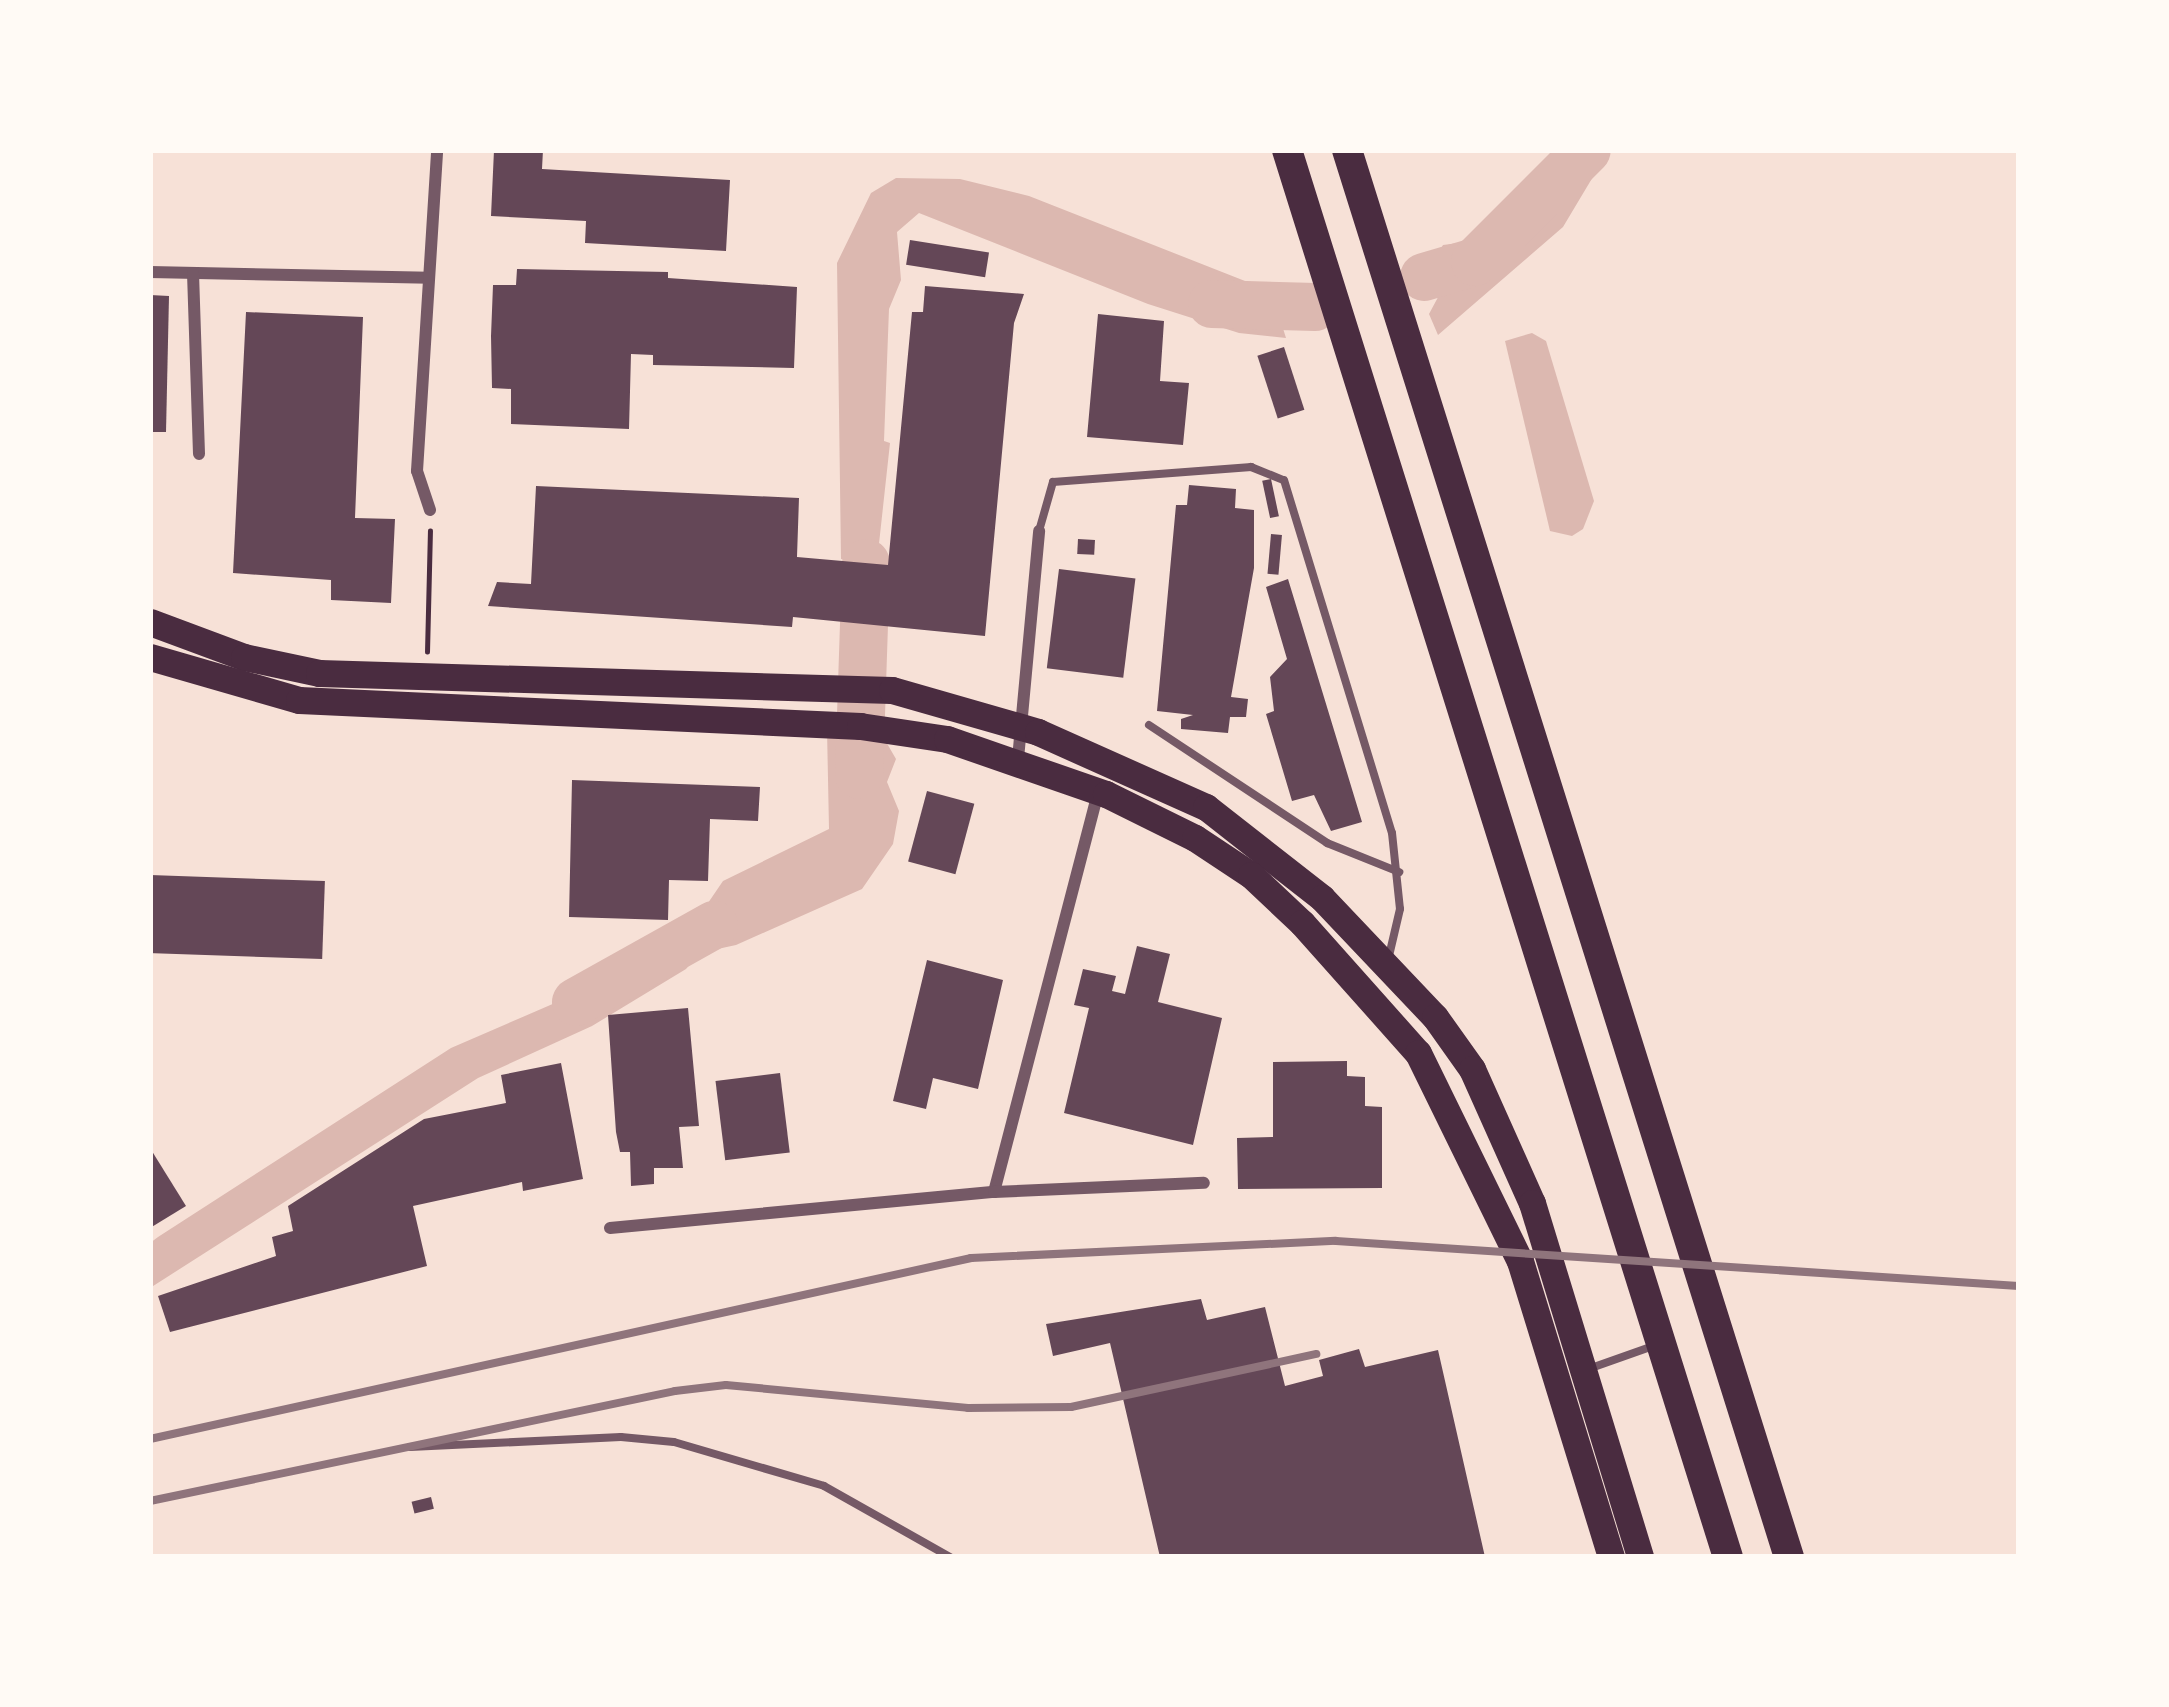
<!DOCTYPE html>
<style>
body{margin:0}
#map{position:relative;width:2169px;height:1707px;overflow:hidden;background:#f7e1d7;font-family:"PT Sans",sans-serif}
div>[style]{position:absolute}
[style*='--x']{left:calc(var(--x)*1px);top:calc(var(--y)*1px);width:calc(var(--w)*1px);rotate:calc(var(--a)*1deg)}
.water>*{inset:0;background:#dcb8b0}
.river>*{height:48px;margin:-24px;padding:0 24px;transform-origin:24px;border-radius:24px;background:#dcb8b0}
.building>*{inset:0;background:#644757;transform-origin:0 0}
.path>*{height:4.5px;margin:-2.25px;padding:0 2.25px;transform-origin:2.25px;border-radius:2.25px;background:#4a2c40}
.service>*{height:8px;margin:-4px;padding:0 4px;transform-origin:4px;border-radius:4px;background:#755966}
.minor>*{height:12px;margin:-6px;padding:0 6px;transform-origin:6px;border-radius:6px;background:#755966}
.primary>*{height:27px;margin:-13.5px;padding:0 13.5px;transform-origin:13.5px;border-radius:13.5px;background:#4a2c40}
.motorway>*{height:30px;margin:-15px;padding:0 15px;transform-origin:15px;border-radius:15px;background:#4a2c40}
.rail>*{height:8px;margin:-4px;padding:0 4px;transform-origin:4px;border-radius:4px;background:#8f747c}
span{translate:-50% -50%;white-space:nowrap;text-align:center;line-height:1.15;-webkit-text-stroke:12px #fffaf5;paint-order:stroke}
.frame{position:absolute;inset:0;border:153px solid #fffaf5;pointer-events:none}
</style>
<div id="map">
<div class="water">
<div style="clip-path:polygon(1559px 150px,1609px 150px,1563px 227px,1438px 335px,1429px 314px,1444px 286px,1433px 262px,1443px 245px,1466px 242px)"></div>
<div style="clip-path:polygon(896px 178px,960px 179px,1029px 196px,1245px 281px,1276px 306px,1286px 338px,1239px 333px,1148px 304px,919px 213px,897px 232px,901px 280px,889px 309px,884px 441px,890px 443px,877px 562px,841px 559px,837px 263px,871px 193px)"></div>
<div style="clip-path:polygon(1532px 333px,1546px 341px,1594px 501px,1583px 529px,1572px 536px,1550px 531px,1505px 341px)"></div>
<div style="clip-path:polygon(878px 728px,896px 759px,887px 782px,899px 811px,893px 844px,862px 889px,736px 945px,699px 953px,686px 969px,592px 1026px,478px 1078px,150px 1288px,150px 1243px,158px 1237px,451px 1048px,652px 961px,693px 925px,723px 881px,829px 829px,827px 729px)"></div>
</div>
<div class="river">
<div style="--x:1424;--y:277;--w:53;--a:-16.4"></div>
<div style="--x:1475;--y:262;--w:158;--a:-45"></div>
<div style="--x:1212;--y:304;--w:103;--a:1.7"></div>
<div style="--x:859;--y:775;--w:212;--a:-88.1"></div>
<div style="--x:576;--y:1002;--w:158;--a:-29.2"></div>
</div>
<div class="building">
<div style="clip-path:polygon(494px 150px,543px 150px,542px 169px,730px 180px,726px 251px,585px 243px,586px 221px,491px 216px)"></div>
<div style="left:910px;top:240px;width:80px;height:25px;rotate:9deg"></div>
<div style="clip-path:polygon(517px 269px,668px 272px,668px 278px,797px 287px,794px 368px,653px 365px,653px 355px,631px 354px,629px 429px,511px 424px,511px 389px,492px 388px,491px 336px,493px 285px,516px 285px)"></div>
<div style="clip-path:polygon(925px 286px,1024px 294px,1014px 323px,985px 636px,793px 617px,792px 627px,488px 606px,497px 582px,531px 584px,536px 486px,799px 498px,797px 557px,888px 565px,912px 312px,923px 312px)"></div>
<div style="clip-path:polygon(150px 295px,169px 296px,166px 432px,150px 432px)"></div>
<div style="clip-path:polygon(246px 312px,363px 317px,355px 518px,395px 519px,391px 603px,331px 600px,331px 580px,233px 573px)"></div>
<div style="clip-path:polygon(1098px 314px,1164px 321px,1160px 381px,1189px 383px,1183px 445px,1087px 437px)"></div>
<div style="left:1284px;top:347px;width:66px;height:28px;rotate:72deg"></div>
<div style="left:1271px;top:479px;width:38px;height:9px;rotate:78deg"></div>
<div style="clip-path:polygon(1189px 485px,1236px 489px,1235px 508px,1254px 510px,1254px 568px,1231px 697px,1248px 699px,1246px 717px,1230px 717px,1228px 733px,1181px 729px,1181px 719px,1193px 715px,1157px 711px,1176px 505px,1187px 505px)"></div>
<div style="left:1271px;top:534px;width:11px;height:40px;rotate:5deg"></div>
<div style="left:1078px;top:539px;width:17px;height:15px;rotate:3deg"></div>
<div style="left:1059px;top:569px;width:77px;height:100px;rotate:7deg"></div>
<div style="clip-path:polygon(1288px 579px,1362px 822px,1331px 831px,1314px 795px,1292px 801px,1266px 714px,1274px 711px,1270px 677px,1287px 659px,1266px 587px)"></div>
<div style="clip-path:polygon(572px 780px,760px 787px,758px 821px,710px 819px,708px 881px,669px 880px,668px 920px,569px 917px)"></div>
<div style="left:927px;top:791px;width:49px;height:73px;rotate:15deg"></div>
<div style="left:150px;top:875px;width:175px;height:78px;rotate:2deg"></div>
<div style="clip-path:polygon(1137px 946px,1170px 954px,1158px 1002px,1222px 1018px,1193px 1145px,1064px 1113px,1089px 1008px,1074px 1005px,1083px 969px,1116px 976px,1112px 991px,1125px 994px)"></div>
<div style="clip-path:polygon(927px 960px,1003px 980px,978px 1089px,933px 1078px,926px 1109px,893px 1101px)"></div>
<div style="clip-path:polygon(688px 1008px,699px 1126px,679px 1127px,683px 1168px,654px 1168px,654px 1184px,631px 1186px,630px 1152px,620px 1152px,616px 1132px,608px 1015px)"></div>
<div style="clip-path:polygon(1347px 1061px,1347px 1076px,1365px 1077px,1365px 1106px,1382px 1107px,1382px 1188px,1238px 1189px,1237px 1138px,1273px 1137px,1273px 1062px)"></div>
<div style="clip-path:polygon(561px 1063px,583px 1179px,523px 1191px,522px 1182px,413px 1206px,427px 1266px,170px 1332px,158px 1296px,276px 1256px,272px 1237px,293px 1231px,288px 1206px,424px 1119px,506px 1103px,501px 1075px)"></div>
<div style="left:780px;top:1073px;width:80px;height:65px;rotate:83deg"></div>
<div style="clip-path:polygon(150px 1148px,186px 1206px,150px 1228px)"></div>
<div style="clip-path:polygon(1201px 1299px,1207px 1320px,1265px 1307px,1285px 1386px,1323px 1376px,1319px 1360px,1359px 1349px,1365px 1367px,1438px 1350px,1485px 1557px,1160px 1557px,1110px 1343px,1053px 1356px,1046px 1324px)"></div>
<div style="left:431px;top:1497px;width:12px;height:20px;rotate:76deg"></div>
</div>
<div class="path">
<div style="--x:427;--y:652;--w:121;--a:-88.6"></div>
</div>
<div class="service">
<div style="--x:1039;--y:531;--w:51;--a:-74.1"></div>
<div style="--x:1053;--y:482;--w:199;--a:-4.3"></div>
<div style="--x:1251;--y:467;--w:35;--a:22"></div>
<div style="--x:1284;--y:480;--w:369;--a:73"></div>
<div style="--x:1392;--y:833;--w:76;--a:84"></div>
<div style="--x:1400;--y:909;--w:48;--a:103.2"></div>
<div style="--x:1149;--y:725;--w:214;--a:33.5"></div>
<div style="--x:1327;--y:843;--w:78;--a:21.9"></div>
<div style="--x:1591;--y:1368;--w:69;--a:-19.5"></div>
<div style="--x:410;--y:1447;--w:211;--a:-2.7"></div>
<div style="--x:621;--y:1437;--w:53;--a:5.4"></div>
<div style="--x:674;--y:1442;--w:156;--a:16.3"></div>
<div style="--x:824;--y:1486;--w:145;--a:29.4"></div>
</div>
<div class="minor">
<div style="--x:150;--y:272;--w:279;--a:1.2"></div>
<div style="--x:193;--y:273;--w:181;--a:88.1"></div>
<div style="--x:430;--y:510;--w:41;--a:-108.4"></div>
<div style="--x:417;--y:471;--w:322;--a:-86.4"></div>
<div style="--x:1018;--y:759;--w:229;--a:-84.7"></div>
<div style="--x:994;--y:1192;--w:412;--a:-75.4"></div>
<div style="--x:610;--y:1228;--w:386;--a:-5.4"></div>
<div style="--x:994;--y:1192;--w:210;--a:-2.5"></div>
</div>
<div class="primary">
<div style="--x:150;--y:622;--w:100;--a:20.4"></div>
<div style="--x:244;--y:657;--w:77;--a:12"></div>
<div style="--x:319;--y:673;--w:573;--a:1.7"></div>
<div style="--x:892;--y:690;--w:152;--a:16"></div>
<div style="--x:1038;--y:732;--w:184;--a:24.1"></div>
<div style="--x:1206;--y:807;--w:147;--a:38.1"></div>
<div style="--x:1322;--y:898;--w:164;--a:46.5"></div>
<div style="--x:1435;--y:1017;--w:64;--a:54.6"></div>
<div style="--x:1472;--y:1069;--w:147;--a:65.9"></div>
<div style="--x:1532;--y:1203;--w:370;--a:73"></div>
<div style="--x:150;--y:657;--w:155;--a:16.1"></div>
<div style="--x:299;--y:700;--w:562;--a:2.65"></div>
<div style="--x:860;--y:726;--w:88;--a:8.5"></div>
<div style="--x:947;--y:739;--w:168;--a:19.1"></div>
<div style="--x:1106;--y:794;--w:99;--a:26.3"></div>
<div style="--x:1195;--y:838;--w:67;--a:33.5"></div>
<div style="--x:1251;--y:875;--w:70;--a:43.3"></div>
<div style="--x:1302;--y:923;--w:174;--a:48.3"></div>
<div style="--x:1418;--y:1053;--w:232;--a:63.9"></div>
<div style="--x:1520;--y:1261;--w:310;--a:72.9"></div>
</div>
<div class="motorway">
<div style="--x:1287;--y:150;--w:1474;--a:72.6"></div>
<div style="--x:1347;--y:150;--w:1475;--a:72.56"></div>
</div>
<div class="rail">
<div style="--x:150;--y:1439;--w:841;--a:-12.43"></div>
<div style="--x:971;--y:1258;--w:365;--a:-2.7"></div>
<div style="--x:1336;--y:1241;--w:684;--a:3.77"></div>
<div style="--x:150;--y:1501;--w:536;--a:-11.83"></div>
<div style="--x:675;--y:1391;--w:51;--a:-6.7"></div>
<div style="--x:726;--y:1385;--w:243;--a:5.4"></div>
<div style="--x:968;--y:1408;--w:103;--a:-0.6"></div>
<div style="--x:1071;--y:1407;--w:251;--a:-12.2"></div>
</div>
<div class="frame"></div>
</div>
